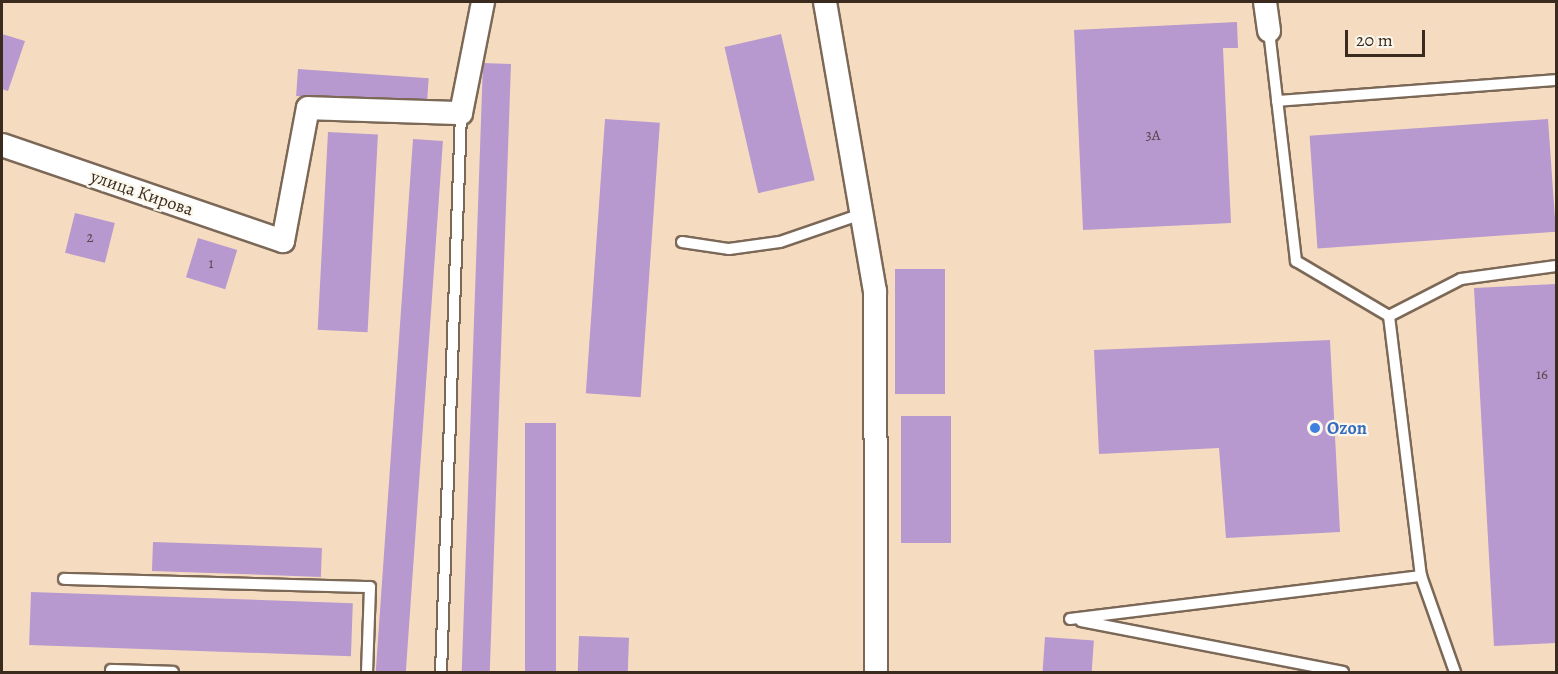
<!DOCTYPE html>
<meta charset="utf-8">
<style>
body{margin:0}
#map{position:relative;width:1558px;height:674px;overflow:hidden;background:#f5dcc0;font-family:Alegreya,serif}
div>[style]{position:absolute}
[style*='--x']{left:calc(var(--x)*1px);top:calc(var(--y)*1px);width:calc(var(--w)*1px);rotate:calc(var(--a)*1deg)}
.building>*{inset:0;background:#b798cf;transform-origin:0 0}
.roads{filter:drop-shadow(2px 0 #7c6857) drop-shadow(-2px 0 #7c6857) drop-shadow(0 2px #7c6857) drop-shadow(0 -2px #7c6857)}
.service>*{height:10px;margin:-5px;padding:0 5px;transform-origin:5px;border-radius:5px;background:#fff}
.minor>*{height:22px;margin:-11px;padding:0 11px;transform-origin:11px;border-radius:11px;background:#fff}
.dots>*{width:16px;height:16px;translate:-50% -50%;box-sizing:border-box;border:3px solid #fbf7ec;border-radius:50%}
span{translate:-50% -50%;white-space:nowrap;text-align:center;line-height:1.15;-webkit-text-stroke:4.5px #fbf7ec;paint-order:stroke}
.number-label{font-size:15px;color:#5a464a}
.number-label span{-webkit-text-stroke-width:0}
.street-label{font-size:18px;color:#3b2a1e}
.shop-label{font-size:18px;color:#366cbe;font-weight:700}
.left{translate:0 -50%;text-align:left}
.frame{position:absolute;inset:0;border:3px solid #3b2a1e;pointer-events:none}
.scale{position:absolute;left:1345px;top:30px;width:80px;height:27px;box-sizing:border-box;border:3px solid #3b2a1e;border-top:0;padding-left:8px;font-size:18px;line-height:21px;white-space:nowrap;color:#3b2a1e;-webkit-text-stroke:4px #fbf7ec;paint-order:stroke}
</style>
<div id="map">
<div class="building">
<div style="clip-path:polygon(1237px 22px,1238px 48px,1223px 48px,1231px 223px,1083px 230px,1074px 30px)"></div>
<div style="clip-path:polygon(2px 34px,25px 41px,8px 91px,2px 89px)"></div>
<div style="left:781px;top:34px;width:150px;height:58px;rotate:77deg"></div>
<div style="left:483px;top:63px;width:28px;height:609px;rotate:2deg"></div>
<div style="left:298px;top:69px;width:131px;height:27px;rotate:4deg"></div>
<div style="left:605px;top:119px;width:55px;height:275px;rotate:4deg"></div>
<div style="left:1548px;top:119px;width:113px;height:239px;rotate:86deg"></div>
<div style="left:328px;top:132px;width:50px;height:198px;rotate:3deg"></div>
<div style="left:413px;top:139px;width:30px;height:534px;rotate:4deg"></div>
<div style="left:75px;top:213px;width:41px;height:41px;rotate:14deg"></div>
<div style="left:198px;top:238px;width:41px;height:41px;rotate:17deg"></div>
<div style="left:895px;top:269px;width:50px;height:125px"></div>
<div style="clip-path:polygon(1556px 284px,1556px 643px,1494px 646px,1474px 288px)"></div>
<div style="clip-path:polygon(1330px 340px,1340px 532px,1226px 538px,1219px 448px,1099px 454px,1094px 350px)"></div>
<div style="left:951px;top:416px;width:127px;height:50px;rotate:90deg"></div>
<div style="left:525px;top:423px;width:31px;height:249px"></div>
<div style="left:153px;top:542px;width:169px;height:29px;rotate:2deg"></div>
<div style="left:31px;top:592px;width:322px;height:53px;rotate:2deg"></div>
<div style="left:579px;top:636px;width:50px;height:36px;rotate:2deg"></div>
<div style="left:1045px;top:637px;width:49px;height:35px;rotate:4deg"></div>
</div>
<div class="roads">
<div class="service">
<div style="--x:1269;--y:31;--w:232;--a:83.3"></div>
<div style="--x:1296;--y:261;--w:108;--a:30.6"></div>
<div style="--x:1389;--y:316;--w:262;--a:83"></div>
<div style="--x:1421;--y:576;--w:102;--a:70.5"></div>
<div style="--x:1277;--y:101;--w:280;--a:-4.3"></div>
<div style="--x:682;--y:242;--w:48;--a:8.5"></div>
<div style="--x:729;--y:249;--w:51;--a:-7.8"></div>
<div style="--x:780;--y:242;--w:87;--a:-18.9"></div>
<div style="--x:1389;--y:316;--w:81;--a:-27.2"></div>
<div style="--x:1461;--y:279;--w:96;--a:-7.8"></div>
<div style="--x:64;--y:579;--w:306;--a:1.5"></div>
<div style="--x:370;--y:587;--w:85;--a:92"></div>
<div style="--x:1070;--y:619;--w:354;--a:-7"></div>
<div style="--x:1081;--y:621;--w:267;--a:11"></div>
<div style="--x:111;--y:670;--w:62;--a:1.8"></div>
<div style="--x:441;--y:672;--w:559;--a:-87.95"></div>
</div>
<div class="minor">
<div style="--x:825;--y:2;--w:293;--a:80.2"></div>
<div style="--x:875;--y:291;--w:381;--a:89.8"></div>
<div style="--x:1265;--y:2;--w:29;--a:82"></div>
<div style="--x:2;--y:145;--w:297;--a:18.9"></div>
<div style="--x:283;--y:241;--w:135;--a:-79.4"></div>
<div style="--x:308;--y:108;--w:153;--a:1.9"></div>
<div style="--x:461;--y:113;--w:113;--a:-78.8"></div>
</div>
</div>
<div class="dots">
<div style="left:1315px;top:428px;background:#3f7fe0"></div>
</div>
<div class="number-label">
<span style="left:1153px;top:136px">3А</span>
<span style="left:90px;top:238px">2</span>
<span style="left:211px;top:264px">1</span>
<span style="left:1542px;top:375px">16</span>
</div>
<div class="street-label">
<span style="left:142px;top:193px;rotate:19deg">улица Кирова</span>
</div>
<div class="shop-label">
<span class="left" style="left:1327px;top:428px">Ozon</span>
</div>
<div class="frame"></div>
<div class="scale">20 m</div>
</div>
